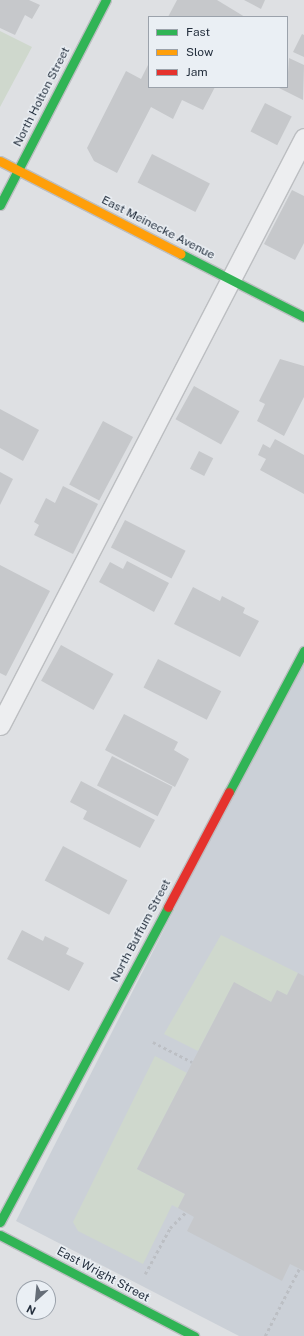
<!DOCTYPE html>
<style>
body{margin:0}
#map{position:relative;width:304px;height:1336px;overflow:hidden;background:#dee0e3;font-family:"Public Sans",sans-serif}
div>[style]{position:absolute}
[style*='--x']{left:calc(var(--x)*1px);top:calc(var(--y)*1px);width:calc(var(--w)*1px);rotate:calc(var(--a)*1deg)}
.built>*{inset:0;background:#cbd0d7}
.green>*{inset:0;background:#cfd8cd}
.building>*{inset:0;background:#c6c8cb;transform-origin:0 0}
.path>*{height:2.5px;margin-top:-1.25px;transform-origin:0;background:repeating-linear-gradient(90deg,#bcbfc4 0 3px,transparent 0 6px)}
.roads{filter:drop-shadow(1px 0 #bcbec1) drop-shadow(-1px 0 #bcbec1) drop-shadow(0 1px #bcbec1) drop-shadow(0 -1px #bcbec1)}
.lane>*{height:19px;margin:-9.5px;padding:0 9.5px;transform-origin:9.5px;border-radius:9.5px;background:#edeef0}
.fast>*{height:9px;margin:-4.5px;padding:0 4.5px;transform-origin:4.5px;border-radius:4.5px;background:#30b455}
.slow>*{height:9px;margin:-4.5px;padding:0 4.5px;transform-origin:4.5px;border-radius:4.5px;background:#ff9f0a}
.jam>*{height:9px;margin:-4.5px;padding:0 4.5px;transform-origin:4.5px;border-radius:4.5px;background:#e5322d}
span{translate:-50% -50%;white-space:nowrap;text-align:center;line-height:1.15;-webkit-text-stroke:3px #eaeff4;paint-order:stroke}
.street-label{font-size:12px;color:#242f3d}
.legend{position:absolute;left:148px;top:16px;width:140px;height:72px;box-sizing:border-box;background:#eaeff4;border:1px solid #9ba2ab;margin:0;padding:5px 7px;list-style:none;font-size:12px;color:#242f3d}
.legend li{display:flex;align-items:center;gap:8px;height:20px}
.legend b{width:20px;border:1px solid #9ba2ab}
.north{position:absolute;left:16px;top:1280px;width:40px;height:40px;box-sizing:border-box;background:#eaeff4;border:1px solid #9ba2ab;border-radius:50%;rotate:207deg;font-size:11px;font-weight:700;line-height:16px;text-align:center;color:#242f3d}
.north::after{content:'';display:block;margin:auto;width:14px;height:18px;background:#656d77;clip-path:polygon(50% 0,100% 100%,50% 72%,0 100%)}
</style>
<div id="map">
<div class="built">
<div style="clip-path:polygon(304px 654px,304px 1336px,239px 1336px,16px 1221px)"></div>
</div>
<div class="green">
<div style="clip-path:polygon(0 31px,32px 47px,0 107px)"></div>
<div style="clip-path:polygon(221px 935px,298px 973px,287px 995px,271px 1002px,234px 983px,198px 1051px,164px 1034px)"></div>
<div style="clip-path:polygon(155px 1056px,187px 1073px,137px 1169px,185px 1194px,178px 1208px,172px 1205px,143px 1264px,78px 1231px,73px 1222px)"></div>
</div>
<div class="building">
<div style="clip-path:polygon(0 0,29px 0,40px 5px,32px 19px,25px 15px,15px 35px,0 28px)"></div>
<div style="clip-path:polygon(177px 0,217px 0,245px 17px,168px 17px)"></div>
<div style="clip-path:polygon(244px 0,265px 0,261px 9px)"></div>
<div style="clip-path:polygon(302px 34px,304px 35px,304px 57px,293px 52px)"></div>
<div style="clip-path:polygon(289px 58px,304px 65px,303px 100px,277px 87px,287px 87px)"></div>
<div style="clip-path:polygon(149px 63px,149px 87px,215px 87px,203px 110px,182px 100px,173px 119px,151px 107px,117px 173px,94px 161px,87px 148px,126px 71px,141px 79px)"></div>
<div style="left:265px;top:103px;width:30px;height:32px;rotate:27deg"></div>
<div style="left:152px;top:154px;width:65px;height:32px;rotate:27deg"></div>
<div style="clip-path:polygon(292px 190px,304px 196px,304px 243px,295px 260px,264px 244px)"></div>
<div style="clip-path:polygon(280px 359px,304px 366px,304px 397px,284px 436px,257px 421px,265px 404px,259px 401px)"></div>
<div style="left:194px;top:386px;width:52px;height:38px;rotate:29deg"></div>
<div style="clip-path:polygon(0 409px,39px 430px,23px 461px,0 448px)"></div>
<div style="left:103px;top:421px;width:34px;height:72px;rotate:28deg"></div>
<div style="clip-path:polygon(275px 439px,304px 455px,304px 494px,260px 470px,266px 459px,258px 455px,263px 444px,270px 448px)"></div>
<div style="left:199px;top:451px;width:16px;height:20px;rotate:27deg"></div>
<div style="clip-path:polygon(0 472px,13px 479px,0 505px)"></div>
<div style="clip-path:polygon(63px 486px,98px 504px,73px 554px,34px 535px,39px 525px,34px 522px,46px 498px,55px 503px)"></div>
<div style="left:125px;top:520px;width:68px;height:31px;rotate:27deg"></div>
<div style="clip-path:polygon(127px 561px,169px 583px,154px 612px,99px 582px,110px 562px,123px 569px)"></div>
<div style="clip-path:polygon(0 565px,50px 591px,6px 676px,0 673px)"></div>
<div style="clip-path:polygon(193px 587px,220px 601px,222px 596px,245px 608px,243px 613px,259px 621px,240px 657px,174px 624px)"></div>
<div style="left:61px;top:645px;width:60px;height:41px;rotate:29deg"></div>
<div style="left:158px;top:659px;width:71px;height:32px;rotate:27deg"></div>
<div style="clip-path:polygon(124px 714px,178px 742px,174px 750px,189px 759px,175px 787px,105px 750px)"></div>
<div style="left:112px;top:756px;width:68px;height:33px;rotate:27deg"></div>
<div style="clip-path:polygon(81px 781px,155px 820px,140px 848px,83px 819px,87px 811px,70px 802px)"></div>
<div style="left:63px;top:846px;width:73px;height:39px;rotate:28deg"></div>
<div style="clip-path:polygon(22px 930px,43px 941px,45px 936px,69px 948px,66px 954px,84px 963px,69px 991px,7px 959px)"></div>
<div style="clip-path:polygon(298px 973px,304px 976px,304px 1271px,290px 1264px,282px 1281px,187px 1231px,194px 1217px,178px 1208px,185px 1194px,137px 1169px,234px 982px,271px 1002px,277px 990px,287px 995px)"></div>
</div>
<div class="path">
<div style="--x:153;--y:1042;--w:44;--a:27.1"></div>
<div style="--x:145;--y:1274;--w:52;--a:-61.5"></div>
<div style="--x:170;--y:1228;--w:23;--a:-45"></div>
<div style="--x:265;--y:1336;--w:75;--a:-63.1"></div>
</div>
<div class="roads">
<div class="lane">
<div style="--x:0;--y:725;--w:661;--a:-62.62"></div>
</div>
<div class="fast">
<div style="--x:0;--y:205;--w:231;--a:-62.7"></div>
<div style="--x:181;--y:254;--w:138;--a:27.1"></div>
<div style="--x:229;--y:792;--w:160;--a:-62"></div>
<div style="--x:0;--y:1222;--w:357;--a:-61.9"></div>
<div style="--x:0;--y:1235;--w:219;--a:27.5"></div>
</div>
<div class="slow">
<div style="--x:0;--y:161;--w:203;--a:27.2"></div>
</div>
<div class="jam">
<div style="--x:168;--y:907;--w:130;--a:-62.1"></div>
</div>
</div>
<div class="street-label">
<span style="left:42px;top:97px;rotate:-63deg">North Holton Street</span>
<span style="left:158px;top:228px;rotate:27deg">East Meinecke Avenue</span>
<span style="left:141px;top:931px;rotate:-62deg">North Buffum Street</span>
<span style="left:103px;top:1275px;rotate:28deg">East Wright Street</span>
</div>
<ul class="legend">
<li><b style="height:5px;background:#30b455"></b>Fast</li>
<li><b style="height:5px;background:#ff9f0a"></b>Slow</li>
<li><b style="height:5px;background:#e5322d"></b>Jam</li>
</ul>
<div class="north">N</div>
</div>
